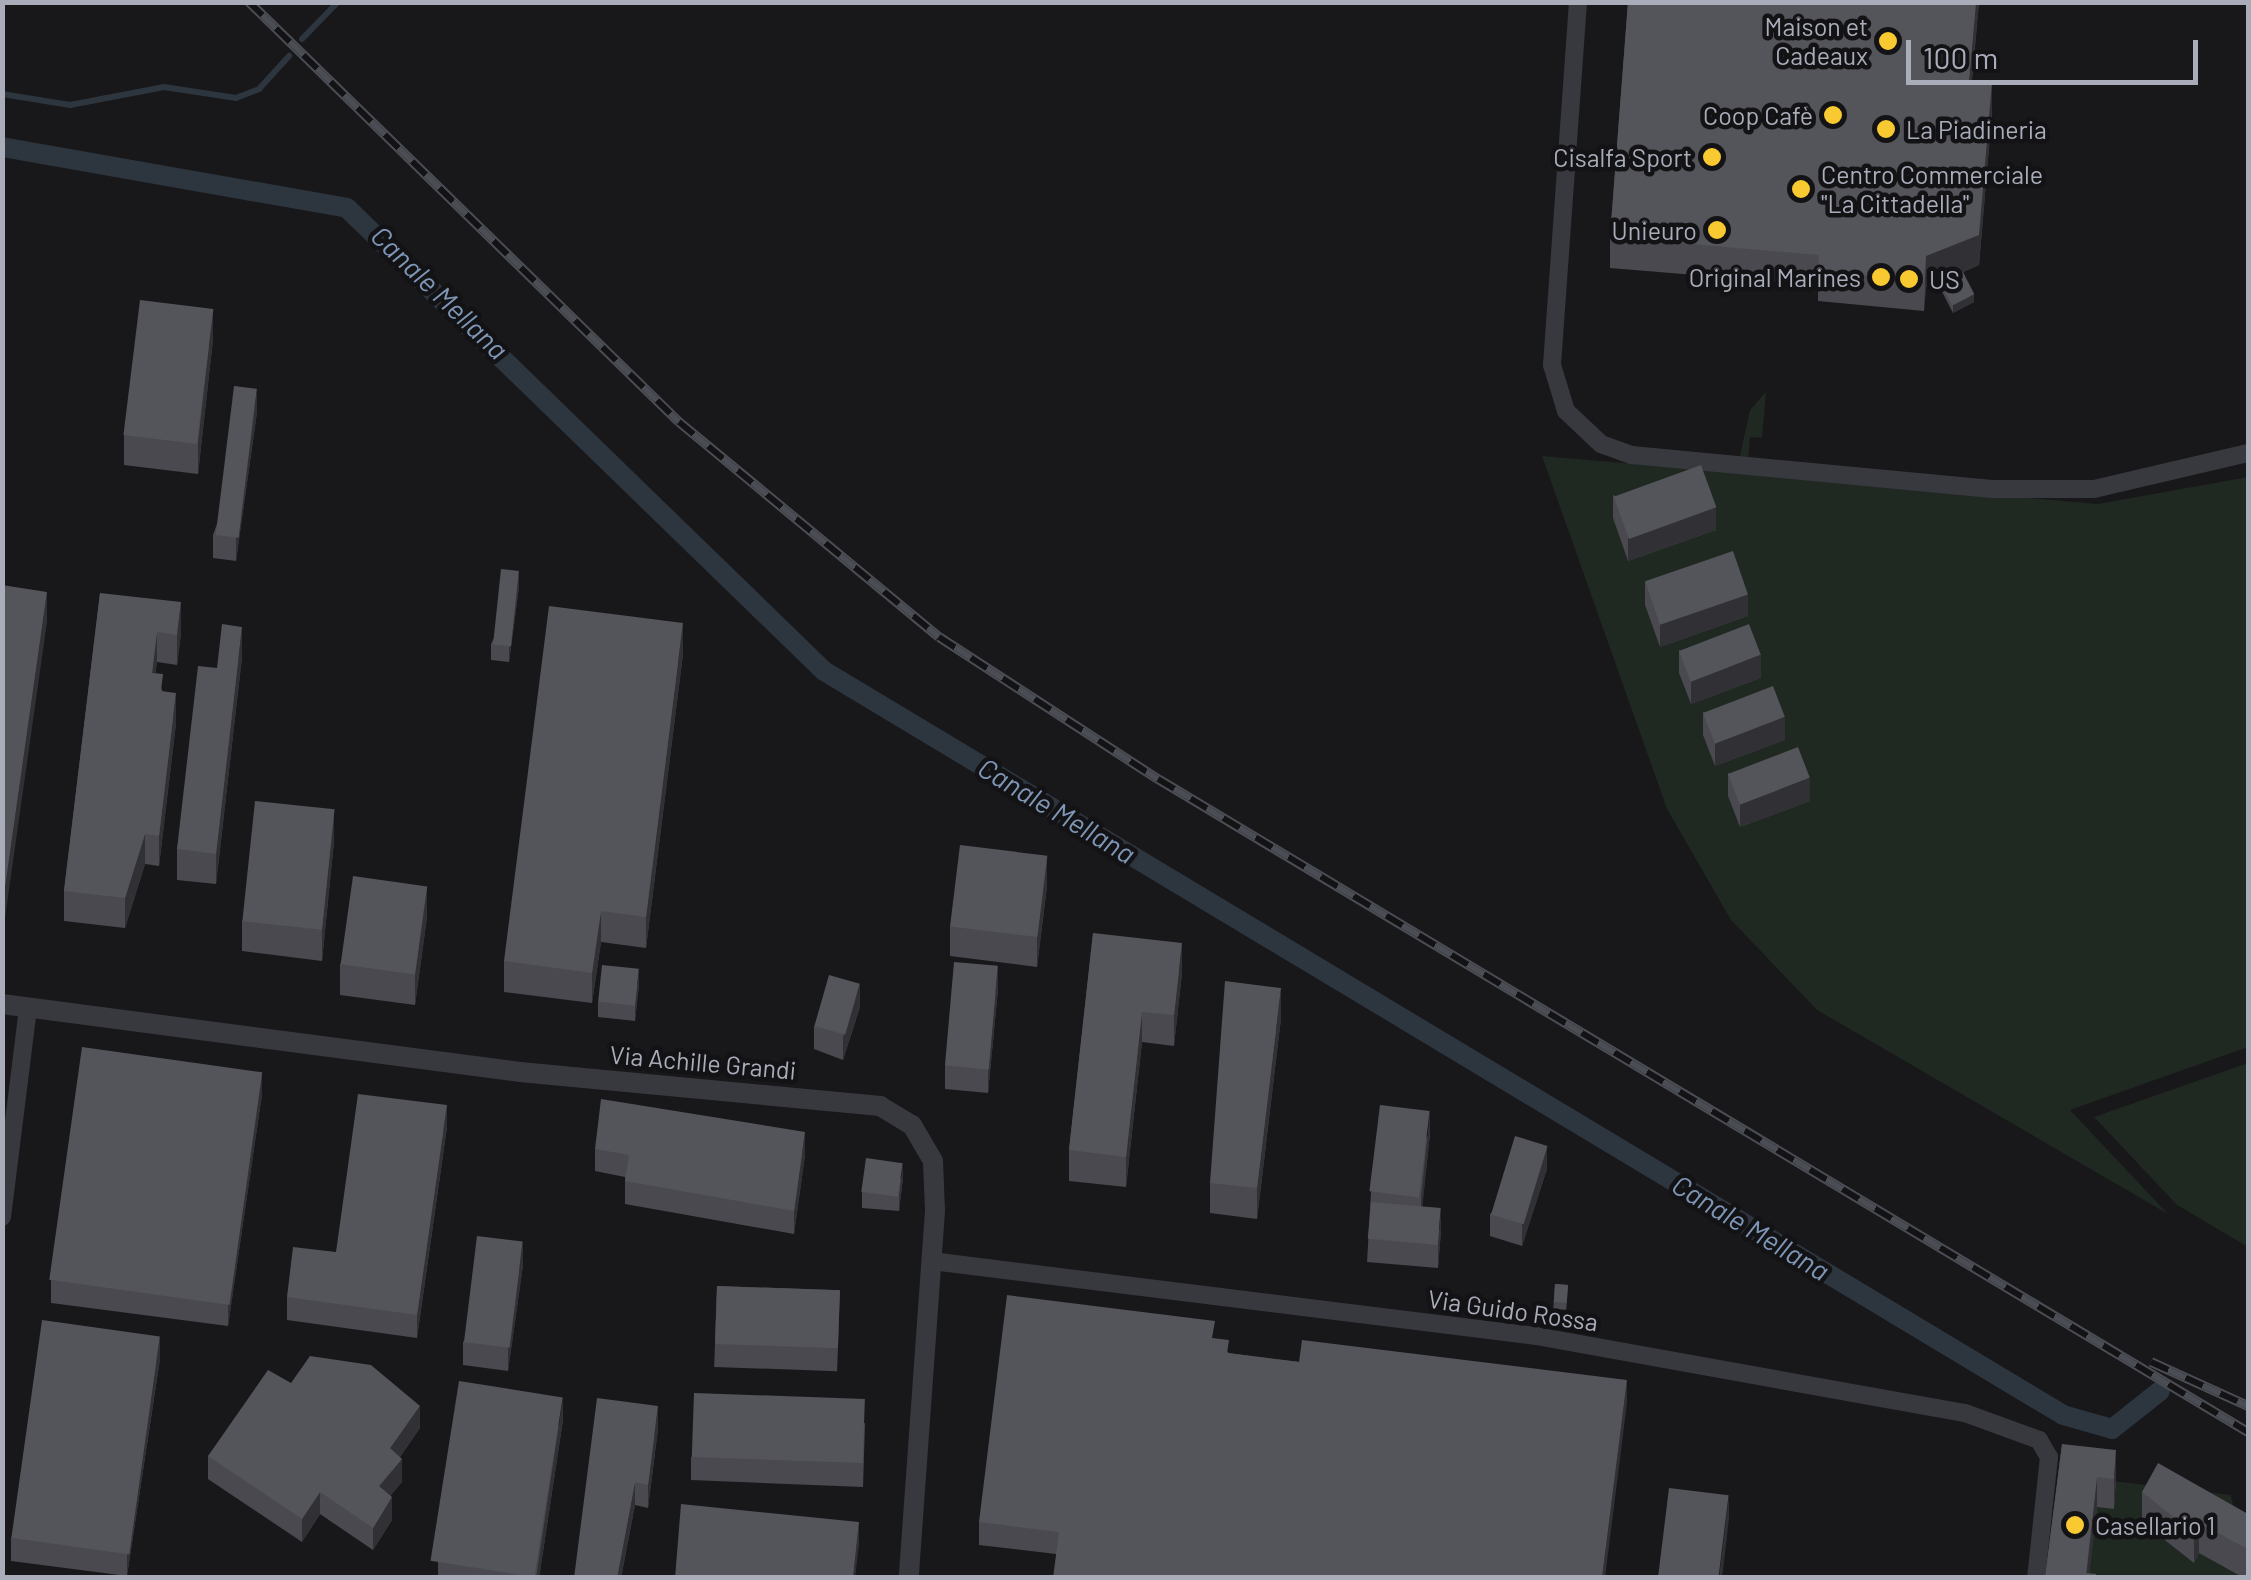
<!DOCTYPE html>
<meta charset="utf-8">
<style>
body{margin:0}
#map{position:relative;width:2251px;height:1580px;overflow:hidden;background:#18171a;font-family:Barlow,sans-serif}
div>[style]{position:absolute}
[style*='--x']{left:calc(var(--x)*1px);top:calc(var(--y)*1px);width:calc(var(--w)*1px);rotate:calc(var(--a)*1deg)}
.green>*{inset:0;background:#1f2821}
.stream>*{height:6px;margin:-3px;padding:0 3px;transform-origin:3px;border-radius:3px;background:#2d353e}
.canal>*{height:20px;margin:-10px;padding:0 10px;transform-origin:10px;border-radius:10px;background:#2d353e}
.minor>*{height:18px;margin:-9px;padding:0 9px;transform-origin:9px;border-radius:9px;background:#38393f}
.tertiary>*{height:20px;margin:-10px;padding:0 10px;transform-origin:10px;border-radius:10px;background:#38393f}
.rail>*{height:10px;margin-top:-5px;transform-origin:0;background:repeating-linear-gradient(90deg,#131215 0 19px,#4b4d54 0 38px);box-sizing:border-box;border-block:2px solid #4b4d54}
.wall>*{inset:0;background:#49494f;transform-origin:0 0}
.shaded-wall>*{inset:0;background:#313135}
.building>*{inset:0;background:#54545b;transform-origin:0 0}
.dots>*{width:28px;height:28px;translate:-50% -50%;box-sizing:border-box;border:5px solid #131215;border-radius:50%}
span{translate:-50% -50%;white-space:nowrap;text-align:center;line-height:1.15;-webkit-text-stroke:9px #131215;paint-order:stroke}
.poi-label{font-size:25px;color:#a9adba}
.right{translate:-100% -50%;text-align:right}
.left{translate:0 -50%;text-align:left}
.street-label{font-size:25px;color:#a9adba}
.water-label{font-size:28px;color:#7f97b6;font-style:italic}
.frame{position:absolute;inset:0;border:5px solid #a9adba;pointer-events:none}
.scale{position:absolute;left:1906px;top:40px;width:292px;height:45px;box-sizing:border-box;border:5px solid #a9adba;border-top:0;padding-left:12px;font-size:30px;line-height:35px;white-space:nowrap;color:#a9adba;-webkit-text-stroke:8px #131215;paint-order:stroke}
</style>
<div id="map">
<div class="green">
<div style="clip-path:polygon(1766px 392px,1762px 438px,1750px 437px,1748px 460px,1739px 460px,1750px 410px)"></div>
<div style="clip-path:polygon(1542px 456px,2098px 504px,2248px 477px,2248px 1047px,2070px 1110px,2168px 1214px,1817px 1010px,1731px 920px,1667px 809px)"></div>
<div style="clip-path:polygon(2248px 1063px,2248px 1247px,2177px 1205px,2094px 1117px)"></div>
<div style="clip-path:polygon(2062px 1475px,2231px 1495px,2248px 1577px,2049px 1578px)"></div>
</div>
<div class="stream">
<div style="--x:302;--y:39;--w:52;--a:-45.8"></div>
<div style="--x:2;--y:94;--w:69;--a:9.2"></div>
<div style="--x:70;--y:105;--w:96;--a:-10.8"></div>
<div style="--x:164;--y:87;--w:73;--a:8.7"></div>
<div style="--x:236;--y:98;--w:25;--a:-21"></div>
<div style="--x:259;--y:89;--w:45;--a:-47.7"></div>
</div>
<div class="canal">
<div style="--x:2;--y:147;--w:350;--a:10"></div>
<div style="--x:347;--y:208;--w:665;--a:44.15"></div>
<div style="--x:824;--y:671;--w:1445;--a:30.98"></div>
<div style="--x:2063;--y:1415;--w:51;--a:15.9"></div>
<div style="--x:2112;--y:1429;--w:61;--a:-38.4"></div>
</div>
<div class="minor">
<div style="--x:1578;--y:2;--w:364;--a:94.1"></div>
<div style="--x:1552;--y:365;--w:48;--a:73.1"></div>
<div style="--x:1566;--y:411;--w:48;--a:43.3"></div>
<div style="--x:1601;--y:444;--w:33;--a:20"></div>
<div style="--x:1632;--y:455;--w:364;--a:5.4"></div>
<div style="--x:1994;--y:489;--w:100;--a:0"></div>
<div style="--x:2094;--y:489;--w:158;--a:-13.2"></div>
<div style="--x:2;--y:1217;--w:211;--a:-82.9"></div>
<div style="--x:931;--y:1261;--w:610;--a:7.07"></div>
<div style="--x:1536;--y:1336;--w:436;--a:10.2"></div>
<div style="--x:1965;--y:1413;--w:79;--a:20"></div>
<div style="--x:2039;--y:1440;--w:20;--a:60"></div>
<div style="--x:2049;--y:1457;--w:122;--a:96.1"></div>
</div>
<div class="tertiary">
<div style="--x:2;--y:1004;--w:522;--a:7.48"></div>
<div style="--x:520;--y:1072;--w:362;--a:5.4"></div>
<div style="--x:880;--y:1106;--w:37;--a:31"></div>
<div style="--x:912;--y:1125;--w:42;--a:59.7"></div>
<div style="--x:933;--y:1161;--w:50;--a:87.7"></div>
<div style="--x:935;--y:1211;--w:368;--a:94.1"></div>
</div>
<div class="rail">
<div style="--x:249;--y:2;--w:601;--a:44.33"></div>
<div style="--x:679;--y:422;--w:337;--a:39.6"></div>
<div style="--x:939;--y:637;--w:261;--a:33"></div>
<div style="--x:1158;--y:779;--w:1271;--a:30.93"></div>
<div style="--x:2151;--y:1362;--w:107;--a:24.4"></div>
</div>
<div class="wall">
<div style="clip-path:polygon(1628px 2px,1979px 2px,1972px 80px,1992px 112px,1979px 265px,1963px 272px,1974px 302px,1953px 313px,1937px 282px,1926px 287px,1924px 311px,1818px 301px,1818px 285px,1610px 268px,1610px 237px)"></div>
<div style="clip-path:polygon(213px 339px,198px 474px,124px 465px,124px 435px)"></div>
<div style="clip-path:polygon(257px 412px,236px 561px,213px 558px,213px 535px)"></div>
<div style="clip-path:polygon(1613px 495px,1716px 530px,1628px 561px,1613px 518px)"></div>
<div style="clip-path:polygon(1645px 582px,1748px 616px,1660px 647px,1645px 605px)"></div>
<div style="clip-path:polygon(519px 587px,509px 662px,491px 660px,491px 644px)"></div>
<div style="clip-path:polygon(100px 593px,181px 633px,177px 665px,157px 662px,155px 673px,176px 723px,159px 866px,145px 864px,125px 928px,64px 921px,64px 891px)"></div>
<div style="clip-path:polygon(1679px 650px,1761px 678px,1691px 704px,1679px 673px)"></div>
<div style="clip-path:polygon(683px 654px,646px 948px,601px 942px,592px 1003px,504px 992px,504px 961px)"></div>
<div style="clip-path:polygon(242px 657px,216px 884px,177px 880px,177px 849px,217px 668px)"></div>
<div style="clip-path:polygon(1703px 712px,1785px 740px,1715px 766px,1703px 735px)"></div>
<div style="clip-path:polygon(1728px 773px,1810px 801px,1740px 827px,1728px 796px)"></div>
<div style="clip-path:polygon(334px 841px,322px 961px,242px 951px,242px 921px)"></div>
<div style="clip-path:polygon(1047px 886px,1037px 967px,950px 956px,950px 926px)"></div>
<div style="clip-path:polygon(427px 917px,415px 1005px,340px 995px,340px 964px)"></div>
<div style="clip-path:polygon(1093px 933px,1182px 973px,1174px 1046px,1142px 1042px,1126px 1187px,1069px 1181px,1069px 1150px)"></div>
<div style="clip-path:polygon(639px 984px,635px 1021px,598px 1017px,598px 1002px)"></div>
<div style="clip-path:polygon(998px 989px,988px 1093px,945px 1089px,945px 1066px)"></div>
<div style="clip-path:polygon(860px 1007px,843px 1060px,814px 1049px,814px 1026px)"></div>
<div style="clip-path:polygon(1281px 1018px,1257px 1219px,1210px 1213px,1210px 1183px)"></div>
<div style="clip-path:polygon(262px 1094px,228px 1326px,51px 1303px,51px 1280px)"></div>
<div style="clip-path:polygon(447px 1127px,417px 1338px,287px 1320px,287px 1297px,336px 1252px)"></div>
<div style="clip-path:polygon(1430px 1134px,1422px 1206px,1441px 1231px,1438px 1268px,1367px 1262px,1371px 1192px)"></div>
<div style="clip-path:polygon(595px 1149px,805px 1155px,794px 1234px,625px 1204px,625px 1177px,595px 1171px)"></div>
<div style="clip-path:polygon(1547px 1169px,1522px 1246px,1490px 1236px,1490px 1214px)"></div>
<div style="clip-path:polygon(903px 1178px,899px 1211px,862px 1208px,862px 1192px)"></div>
<div style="clip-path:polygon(523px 1265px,508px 1371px,463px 1365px,463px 1342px)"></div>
<div style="left:1555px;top:1284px;width:13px;height:25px;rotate:4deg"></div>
<div style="left:717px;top:1286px;width:123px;height:81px;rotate:2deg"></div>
<div style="clip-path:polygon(1215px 1339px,1229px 1353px,1627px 1403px,1056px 1554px,979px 1545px,979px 1522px)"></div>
<div style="clip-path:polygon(160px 1359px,127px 1576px,11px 1561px,11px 1538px)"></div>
<div style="clip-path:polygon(291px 1383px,420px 1428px,400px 1457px,402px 1482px,390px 1496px,392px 1520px,373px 1550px,320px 1514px,302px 1542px,208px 1479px,208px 1456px)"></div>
<div style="clip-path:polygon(563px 1420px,539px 1578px,438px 1578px,438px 1562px)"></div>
<div style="clip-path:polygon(865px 1423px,863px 1487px,691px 1480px,691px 1457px)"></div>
<div style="clip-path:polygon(658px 1429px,648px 1508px,635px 1505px,621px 1578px,574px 1578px)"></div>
<div style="clip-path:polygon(2062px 1444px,2116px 1480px,2114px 1509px,2097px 1507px,2089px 1573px,2045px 1578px)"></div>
<div style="clip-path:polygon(2142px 1492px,2248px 1514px,2248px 1578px,2244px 1578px,2199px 1553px,2194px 1563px,2142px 1522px)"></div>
</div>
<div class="shaded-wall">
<div style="clip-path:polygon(1976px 2px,1979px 2px,1969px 110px,1969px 80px)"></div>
<div style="clip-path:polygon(1992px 82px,1992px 112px,1979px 265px,1940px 281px,1936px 273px,1937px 282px,1926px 287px,1924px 311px,1926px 256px)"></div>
<div style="clip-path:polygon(1974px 294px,1974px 302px,1953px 313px,1953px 305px)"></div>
<div style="clip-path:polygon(213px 309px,213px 339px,198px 474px,198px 443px)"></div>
<div style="clip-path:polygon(257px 389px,257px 412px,236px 561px,236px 538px)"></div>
<div style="clip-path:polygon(1716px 507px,1716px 530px,1628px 561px,1628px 538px)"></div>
<div style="clip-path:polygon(519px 571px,519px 587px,509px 662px,509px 647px)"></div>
<div style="clip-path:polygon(47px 592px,47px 622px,2px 939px,2px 909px)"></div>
<div style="clip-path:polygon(1748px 594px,1748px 616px,1660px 647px,1660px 624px)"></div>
<div style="clip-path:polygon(181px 602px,181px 633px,177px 665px,177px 635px)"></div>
<div style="clip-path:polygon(683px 623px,683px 654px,646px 948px,646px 917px)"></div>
<div style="clip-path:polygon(242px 627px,242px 657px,216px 884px,216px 854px)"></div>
<div style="clip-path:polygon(157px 632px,157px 662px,152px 703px,152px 673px)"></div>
<div style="clip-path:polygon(1761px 655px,1761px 678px,1691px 704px,1691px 681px)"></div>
<div style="clip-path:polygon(176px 693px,176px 723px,159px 866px,159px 836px)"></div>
<div style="clip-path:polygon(1785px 717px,1785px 740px,1715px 766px,1715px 743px)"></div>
<div style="clip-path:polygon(1810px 778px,1810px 801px,1740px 827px,1740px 804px)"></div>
<div style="clip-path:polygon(334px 810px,334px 841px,322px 961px,322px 930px)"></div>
<div style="clip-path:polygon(145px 834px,145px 864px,125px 928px,125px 898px)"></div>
<div style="clip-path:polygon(1047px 855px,1047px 886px,1037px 967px,1037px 937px)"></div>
<div style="clip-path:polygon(427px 886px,427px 917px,415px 1005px,415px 975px)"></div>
<div style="clip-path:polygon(601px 911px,601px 942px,592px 1003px,592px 973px)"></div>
<div style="clip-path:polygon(1182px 943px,1182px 973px,1174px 1046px,1174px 1015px)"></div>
<div style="clip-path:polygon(998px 966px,998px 989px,988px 1093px,988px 1070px)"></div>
<div style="clip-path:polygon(639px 969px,639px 984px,635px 1021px,635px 1006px)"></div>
<div style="clip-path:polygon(860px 984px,860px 1007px,843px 1060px,843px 1037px)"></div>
<div style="clip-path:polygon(1281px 988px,1281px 1018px,1257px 1219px,1257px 1188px)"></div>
<div style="clip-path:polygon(1142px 1012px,1142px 1042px,1126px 1187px,1126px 1157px)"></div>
<div style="clip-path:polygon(262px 1071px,262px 1094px,228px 1326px,228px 1303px)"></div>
<div style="clip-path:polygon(447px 1105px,447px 1127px,417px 1338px,417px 1315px)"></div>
<div style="clip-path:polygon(1430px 1111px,1430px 1134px,1421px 1220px,1421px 1197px)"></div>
<div style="clip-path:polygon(805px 1132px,805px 1155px,794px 1234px,794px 1211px)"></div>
<div style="clip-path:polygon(1547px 1146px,1547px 1169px,1522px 1246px,1522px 1224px)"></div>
<div style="clip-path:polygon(903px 1163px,903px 1178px,899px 1211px,899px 1196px)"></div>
<div style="clip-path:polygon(1441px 1208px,1441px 1231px,1438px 1268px,1438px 1245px)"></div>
<div style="clip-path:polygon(523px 1242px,523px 1265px,508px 1371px,508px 1348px)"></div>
<div style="clip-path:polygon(160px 1336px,160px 1359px,127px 1576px,127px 1553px)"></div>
<div style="clip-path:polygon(1627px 1380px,1627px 1403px,1605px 1578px,1602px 1578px)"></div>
<div style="clip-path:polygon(563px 1397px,563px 1420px,539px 1578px,536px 1578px)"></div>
<div style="clip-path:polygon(420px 1406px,420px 1428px,390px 1471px,390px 1448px)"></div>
<div style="clip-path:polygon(658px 1406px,658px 1429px,648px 1508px,648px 1485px)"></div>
<div style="clip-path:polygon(2116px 1450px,2116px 1480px,2114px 1509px,2114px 1479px)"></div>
<div style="clip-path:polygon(402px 1459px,402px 1482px,379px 1509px,379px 1486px)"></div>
<div style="clip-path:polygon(2097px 1477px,2097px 1507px,2089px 1578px,2086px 1578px)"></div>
<div style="clip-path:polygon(635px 1482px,635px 1505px,621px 1578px,617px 1578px)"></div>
<div style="clip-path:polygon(320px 1492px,320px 1514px,302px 1542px,302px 1519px)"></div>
<div style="clip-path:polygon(1729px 1495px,1729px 1518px,1722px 1578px,1719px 1578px)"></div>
<div style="clip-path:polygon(392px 1497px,392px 1520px,373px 1550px,373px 1528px)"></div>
<div style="clip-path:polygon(859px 1522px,859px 1545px,855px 1578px,853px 1578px)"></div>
<div style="clip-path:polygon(2199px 1523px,2199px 1553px,2194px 1563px,2194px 1533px)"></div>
</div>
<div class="building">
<div style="clip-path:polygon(1628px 2px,1976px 2px,1969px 80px,1992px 82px,1979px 235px,1926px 256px,1924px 281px,1818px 271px,1819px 255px,1610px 237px)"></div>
<div style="left:1963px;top:272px;width:25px;height:25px;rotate:63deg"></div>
<div style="left:140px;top:300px;width:74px;height:136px;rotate:7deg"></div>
<div style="left:234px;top:386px;width:23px;height:150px;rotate:7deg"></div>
<div style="left:1701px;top:465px;width:45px;height:93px;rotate:70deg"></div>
<div style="left:1733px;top:551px;width:46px;height:93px;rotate:71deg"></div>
<div style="left:501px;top:569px;width:18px;height:76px;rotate:6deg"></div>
<div style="clip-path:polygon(2px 585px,47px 592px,2px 909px)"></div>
<div style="clip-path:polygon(100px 593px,181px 602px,177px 635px,157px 632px,152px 673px,163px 674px,161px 691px,176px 693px,159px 836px,145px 834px,125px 898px,64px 891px)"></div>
<div style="clip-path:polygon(549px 606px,683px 623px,646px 917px,601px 911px,592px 973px,504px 961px)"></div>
<div style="clip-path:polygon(222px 624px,242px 627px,216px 854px,177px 849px,198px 666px,217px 668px)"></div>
<div style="left:1749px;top:624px;width:33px;height:75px;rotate:69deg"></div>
<div style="left:1773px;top:686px;width:33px;height:75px;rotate:69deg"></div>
<div style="left:1798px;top:747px;width:33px;height:75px;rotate:69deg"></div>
<div style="left:255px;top:801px;width:80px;height:121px;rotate:6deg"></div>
<div style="left:960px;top:845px;width:88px;height:82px;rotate:7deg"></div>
<div style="left:353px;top:876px;width:75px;height:89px;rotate:8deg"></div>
<div style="clip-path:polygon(1093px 933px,1182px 943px,1174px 1015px,1142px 1012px,1126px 1157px,1069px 1150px)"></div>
<div style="left:954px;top:962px;width:44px;height:104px;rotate:5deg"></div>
<div style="left:602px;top:965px;width:37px;height:37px;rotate:6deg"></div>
<div style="left:829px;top:975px;width:32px;height:53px;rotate:16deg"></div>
<div style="clip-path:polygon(1225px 981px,1281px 988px,1257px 1188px,1210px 1183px)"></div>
<div style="left:82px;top:1047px;width:182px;height:235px;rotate:8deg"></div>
<div style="clip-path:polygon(358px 1094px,447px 1105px,417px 1315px,287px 1297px,293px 1247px,336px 1252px)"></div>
<div style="clip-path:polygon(601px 1099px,805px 1132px,794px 1211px,625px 1181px,629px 1155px,595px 1149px)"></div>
<div style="left:1380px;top:1105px;width:50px;height:87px;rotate:7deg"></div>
<div style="left:1515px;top:1136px;width:34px;height:82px;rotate:17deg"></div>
<div style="left:866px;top:1158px;width:37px;height:34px;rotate:8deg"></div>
<div style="left:1371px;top:1202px;width:70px;height:37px;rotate:5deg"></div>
<div style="left:477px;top:1236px;width:46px;height:107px;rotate:7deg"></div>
<div style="left:1555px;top:1284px;width:13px;height:18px;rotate:4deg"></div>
<div style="left:717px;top:1286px;width:123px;height:58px;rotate:2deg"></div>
<div style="clip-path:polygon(1007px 1295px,1215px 1321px,1212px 1338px,1229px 1340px,1227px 1353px,1299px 1362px,1302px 1340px,1627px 1380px,1602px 1578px,1053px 1578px,1059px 1532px,979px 1522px)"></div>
<div style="left:42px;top:1320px;width:119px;height:220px;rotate:8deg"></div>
<div style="clip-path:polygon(310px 1356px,371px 1365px,420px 1406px,390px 1448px,402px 1459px,379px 1486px,392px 1497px,373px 1528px,320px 1492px,302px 1519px,208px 1456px,268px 1370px,291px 1383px)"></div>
<div style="left:459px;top:1381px;width:105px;height:182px;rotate:9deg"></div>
<div style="left:694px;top:1393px;width:171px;height:64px;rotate:2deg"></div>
<div style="clip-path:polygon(597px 1398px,658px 1406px,648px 1485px,635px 1482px,617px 1578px,574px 1578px)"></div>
<div style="clip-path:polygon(2062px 1444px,2116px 1450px,2114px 1479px,2097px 1477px,2086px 1573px,2096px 1574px,2096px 1578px,2045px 1578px)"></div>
<div style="clip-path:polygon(2158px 1463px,2248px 1514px,2248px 1549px,2199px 1523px,2194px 1533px,2142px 1492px)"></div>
<div style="left:1669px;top:1488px;width:60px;height:91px;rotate:7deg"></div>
<div style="clip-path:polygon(681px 1504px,859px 1522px,853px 1578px,675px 1578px)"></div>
</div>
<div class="dots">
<div style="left:1888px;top:41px;background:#f8c931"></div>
<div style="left:1833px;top:115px;background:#f8c931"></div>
<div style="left:1886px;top:129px;background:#f8c931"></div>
<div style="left:1712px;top:157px;background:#f8c931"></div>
<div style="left:1801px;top:189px;background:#f8c931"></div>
<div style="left:1717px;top:230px;background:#f8c931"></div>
<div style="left:1881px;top:277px;background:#f8c931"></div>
<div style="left:1909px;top:279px;background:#f8c931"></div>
<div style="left:2075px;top:1525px;background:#f8c931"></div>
</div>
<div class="poi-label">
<span class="right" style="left:1868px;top:41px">Maison et<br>Cadeaux</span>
<span class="right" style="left:1813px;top:115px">Coop Cafè</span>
<span class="left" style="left:1906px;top:129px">La Piadineria</span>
<span class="right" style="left:1692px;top:157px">Cisalfa Sport</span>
<span class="left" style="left:1821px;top:189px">Centro Commerciale<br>"La Cittadella"</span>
<span class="right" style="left:1697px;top:230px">Unieuro</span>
<span class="right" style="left:1861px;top:277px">Original Marines</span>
<span class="left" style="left:1929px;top:279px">US</span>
<span class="left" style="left:2095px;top:1525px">Casellario 1</span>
</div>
<div class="street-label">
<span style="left:703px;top:1062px;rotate:5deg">Via Achille Grandi</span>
<span style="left:1513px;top:1310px;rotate:8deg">Via Guido Rossa</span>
</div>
<div class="water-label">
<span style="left:440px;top:292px;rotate:44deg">Canale Mellana</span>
<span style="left:1057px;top:810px;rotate:31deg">Canale Mellana</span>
<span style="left:1751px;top:1227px;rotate:31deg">Canale Mellana</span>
</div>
<div class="frame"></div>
<div class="scale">100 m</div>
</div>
